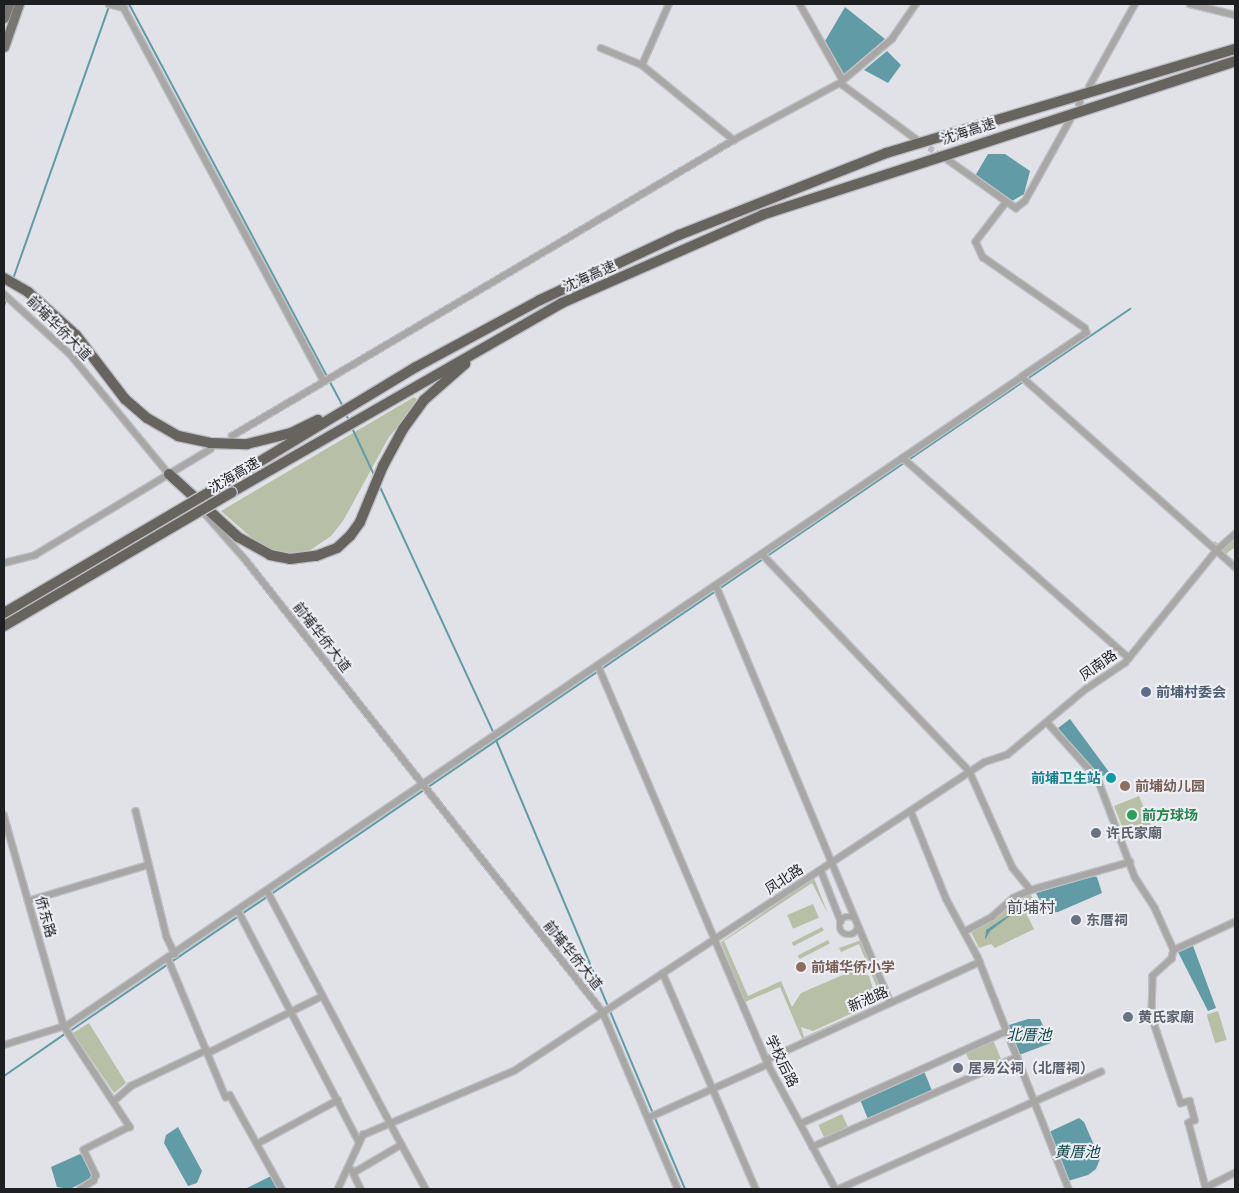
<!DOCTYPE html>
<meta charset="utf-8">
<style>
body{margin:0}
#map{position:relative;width:1239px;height:1193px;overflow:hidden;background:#e0e2e8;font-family:"IBM Plex Sans","Noto Sans SC",sans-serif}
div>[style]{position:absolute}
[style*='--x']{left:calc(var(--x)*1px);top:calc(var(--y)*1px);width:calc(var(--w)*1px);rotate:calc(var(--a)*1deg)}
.green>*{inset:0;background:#b7c0a6;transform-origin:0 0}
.water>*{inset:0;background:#619ba6;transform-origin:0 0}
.stream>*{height:2px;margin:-1px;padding:0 1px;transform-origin:1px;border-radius:1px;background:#619ba6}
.minor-tunnel>*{height:5.5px;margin-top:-2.75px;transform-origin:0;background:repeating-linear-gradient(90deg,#b9bbc0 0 5.5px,transparent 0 8.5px)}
.roads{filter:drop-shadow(1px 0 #bdbfc4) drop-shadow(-1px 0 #bdbfc4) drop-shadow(0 1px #bdbfc4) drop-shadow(0 -1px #bdbfc4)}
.minor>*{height:5.5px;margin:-2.75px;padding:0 2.75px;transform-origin:2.75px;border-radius:2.75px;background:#a9a7a5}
.minor>.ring{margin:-2.75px;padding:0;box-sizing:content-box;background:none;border:5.5px solid #a9a7a5;border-radius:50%}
.primary>*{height:9px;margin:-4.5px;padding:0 4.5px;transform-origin:4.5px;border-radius:4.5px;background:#787672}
.motorway>*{height:10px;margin:-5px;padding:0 5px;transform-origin:5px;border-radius:5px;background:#676460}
.bridges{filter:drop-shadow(1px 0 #bdbfc4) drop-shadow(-1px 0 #bdbfc4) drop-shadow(0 1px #bdbfc4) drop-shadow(0 -1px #bdbfc4)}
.motorway-bridge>*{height:10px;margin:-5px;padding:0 5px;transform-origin:5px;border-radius:5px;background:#676460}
.dots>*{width:14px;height:14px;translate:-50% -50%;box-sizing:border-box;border:2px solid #edeff5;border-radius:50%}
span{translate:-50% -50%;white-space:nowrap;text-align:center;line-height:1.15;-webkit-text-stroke:4px #edeff5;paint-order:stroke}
.street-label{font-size:14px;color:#1e1f21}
.service-label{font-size:14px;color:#4e5e75;font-weight:700}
.left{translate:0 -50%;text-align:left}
.culture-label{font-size:14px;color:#0d838f;font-weight:700}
.right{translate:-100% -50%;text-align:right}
.education-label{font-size:14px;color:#785e54;font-weight:700}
.leisure-label{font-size:14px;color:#27864d;font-weight:700}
.worship-label{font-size:14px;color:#5b616d;font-weight:700}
.water-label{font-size:15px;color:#0d434c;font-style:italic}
.quarter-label{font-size:16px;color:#4e4f54}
.frame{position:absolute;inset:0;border:5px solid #1e1f21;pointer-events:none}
</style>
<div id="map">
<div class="green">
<div style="clip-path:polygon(414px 397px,419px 401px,389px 437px,343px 521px,331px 536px,309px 551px,292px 555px,260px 545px,221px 511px)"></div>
<div style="clip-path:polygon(1235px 538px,1235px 547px,1223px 556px,1210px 546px,1215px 541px,1223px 549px)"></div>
<div style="left:1139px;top:796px;width:31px;height:27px;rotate:68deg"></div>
<div style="clip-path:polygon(814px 878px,828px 914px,812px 883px,724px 941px,748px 996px,781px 981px,792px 1007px,801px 993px,852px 971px,862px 971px,869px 976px,875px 995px,868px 1006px,813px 1031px,801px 1027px,804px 1037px,883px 1002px,859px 944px,841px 952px,839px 948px,861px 940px,888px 1003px,803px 1041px,780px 987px,745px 1002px,721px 942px)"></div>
<div style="clip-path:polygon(1029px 892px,1037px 905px,1025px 911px,1034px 929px,995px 948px,991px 944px,979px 948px,971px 932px)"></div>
<div style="left:813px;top:904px;width:15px;height:28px;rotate:67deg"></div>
<div style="left:822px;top:927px;width:4px;height:34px;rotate:63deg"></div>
<div style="left:828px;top:940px;width:4px;height:34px;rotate:63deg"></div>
<div style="left:1218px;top:1011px;width:30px;height:12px;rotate:73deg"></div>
<div style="clip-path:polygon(89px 1023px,126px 1083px,114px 1093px,73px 1033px)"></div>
<div style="left:993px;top:1040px;width:23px;height:30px;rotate:67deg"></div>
<div style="left:842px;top:1114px;width:14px;height:26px;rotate:65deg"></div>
</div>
<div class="water">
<div style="clip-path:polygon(845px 7px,885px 39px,844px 74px,825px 41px)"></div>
<div style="clip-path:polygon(887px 51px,901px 65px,888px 83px,864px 70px)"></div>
<div style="clip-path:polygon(988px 154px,1005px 154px,1030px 171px,1024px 194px,1012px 201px,975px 176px)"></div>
<div style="clip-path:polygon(1070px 719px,1109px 772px,1100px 778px,1058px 728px)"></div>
<div style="clip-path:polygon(1093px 876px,1097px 877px,1102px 893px,1058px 912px,1046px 913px,1036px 893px)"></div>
<div style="clip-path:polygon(1033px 899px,1037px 905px,1018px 910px,990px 931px,985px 940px,986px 930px)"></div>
<div style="clip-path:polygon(1192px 943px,1216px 1008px,1208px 1011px,1177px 950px)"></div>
<div style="clip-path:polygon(1028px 1019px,1040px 1019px,1051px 1043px,1019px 1055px,1009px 1025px)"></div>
<div style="left:924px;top:1071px;width:24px;height:70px;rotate:68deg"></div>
<div style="clip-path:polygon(1079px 1118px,1084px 1122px,1100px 1159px,1096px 1169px,1088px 1175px,1068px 1181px,1049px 1132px)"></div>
<div style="clip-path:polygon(178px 1127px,202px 1171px,197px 1183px,188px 1186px,164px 1143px,166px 1135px)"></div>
<div style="clip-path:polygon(80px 1154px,88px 1159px,94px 1177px,70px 1189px,57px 1187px,51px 1167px)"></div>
<div style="clip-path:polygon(271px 1176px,277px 1189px,245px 1189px)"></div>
</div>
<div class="stream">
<div style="--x:129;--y:4;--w:453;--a:62"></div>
<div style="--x:13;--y:279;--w:289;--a:-70.6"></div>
<div style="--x:4;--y:306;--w:7;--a:-74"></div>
<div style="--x:347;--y:417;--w:1;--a:45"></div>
<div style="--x:353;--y:430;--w:52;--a:64.9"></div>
<div style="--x:380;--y:487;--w:270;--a:65.2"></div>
<div style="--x:496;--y:740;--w:405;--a:67.2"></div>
<div style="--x:70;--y:1031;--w:1283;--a:-34.26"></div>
<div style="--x:4;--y:1076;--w:75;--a:-34.7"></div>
<div style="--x:655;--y:1118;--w:77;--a:67.1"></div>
</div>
<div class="minor-tunnel">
<div style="--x:922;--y:143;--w:25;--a:34"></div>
</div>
<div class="roads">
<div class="minor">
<div style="--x:109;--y:4;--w:16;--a:15"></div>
<div style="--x:124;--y:8;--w:423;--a:61.8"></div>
<div style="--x:800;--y:4;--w:87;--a:60.5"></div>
<div style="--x:1190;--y:4;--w:46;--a:13.7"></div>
<div style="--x:601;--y:48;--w:44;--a:22.5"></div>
<div style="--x:642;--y:65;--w:119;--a:39.2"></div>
<div style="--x:642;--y:65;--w:67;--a:-66.1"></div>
<div style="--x:840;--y:83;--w:68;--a:-40.2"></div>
<div style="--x:892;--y:39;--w:42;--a:-55.6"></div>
<div style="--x:1089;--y:87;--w:95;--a:-61"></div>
<div style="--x:1079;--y:104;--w:2;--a:-63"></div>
<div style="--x:947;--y:159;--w:85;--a:35.4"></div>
<div style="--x:1016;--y:208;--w:11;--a:-38"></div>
<div style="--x:1025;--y:201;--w:93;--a:-60.9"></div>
<div style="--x:1006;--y:203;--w:49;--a:127.6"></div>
<div style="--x:976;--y:242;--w:17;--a:65"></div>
<div style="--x:983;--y:257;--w:124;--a:34.8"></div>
<div style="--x:1085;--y:328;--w:5;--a:68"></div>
<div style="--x:1087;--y:333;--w:78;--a:145.9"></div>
<div style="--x:4;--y:294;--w:91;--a:42.3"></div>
<div style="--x:71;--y:355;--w:156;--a:50.5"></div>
<div style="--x:232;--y:436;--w:583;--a:-30.53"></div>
<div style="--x:734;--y:140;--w:120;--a:-28.3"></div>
<div style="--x:840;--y:83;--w:94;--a:36.4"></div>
<div style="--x:903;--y:458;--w:302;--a:41.5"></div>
<div style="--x:200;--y:508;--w:68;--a:48.6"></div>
<div style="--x:245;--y:559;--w:577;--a:51.68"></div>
<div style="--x:603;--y:1012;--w:192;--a:67"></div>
<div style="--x:762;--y:554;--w:301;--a:46.3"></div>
<div style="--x:970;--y:772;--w:105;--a:65.9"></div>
<div style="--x:1013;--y:868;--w:28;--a:51"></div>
<div style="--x:4;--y:563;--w:32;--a:-14"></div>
<div style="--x:35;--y:555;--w:205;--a:-31.1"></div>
<div style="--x:716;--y:585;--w:453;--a:67.3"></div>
<div style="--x:598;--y:665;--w:434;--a:66.9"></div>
<div style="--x:768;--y:1064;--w:142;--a:61.5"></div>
<div style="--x:1048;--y:723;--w:75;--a:48.2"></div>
<div style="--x:1098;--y:779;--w:105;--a:69.3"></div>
<div style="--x:1135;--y:877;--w:37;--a:57"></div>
<div style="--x:1155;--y:908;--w:46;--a:65.7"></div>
<div style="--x:1174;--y:950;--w:67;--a:-24.7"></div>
<div style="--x:136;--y:811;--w:130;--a:76.2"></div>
<div style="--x:167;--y:937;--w:19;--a:65"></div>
<div style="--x:911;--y:811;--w:96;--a:68"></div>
<div style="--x:947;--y:900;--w:65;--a:61.5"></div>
<div style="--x:978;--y:957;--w:249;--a:68.6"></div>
<div style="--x:4;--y:815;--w:219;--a:74.1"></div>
<div style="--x:64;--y:1026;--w:121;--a:56.8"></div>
<div style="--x:130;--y:1127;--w:51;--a:153.4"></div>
<div style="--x:84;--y:1150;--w:28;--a:64"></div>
<div style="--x:96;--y:1175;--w:6;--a:108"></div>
<div style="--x:94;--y:1181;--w:15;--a:148"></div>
<div style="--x:821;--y:870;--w:55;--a:68.6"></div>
<div style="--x:268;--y:892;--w:286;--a:62.1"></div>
<div style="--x:402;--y:1145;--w:56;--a:149.7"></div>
<div style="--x:28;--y:901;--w:125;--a:-16.7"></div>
<div style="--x:239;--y:912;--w:259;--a:62.4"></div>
<div class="ring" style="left:840px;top:917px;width:12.5px;height:12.5px"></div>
<div style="--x:964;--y:932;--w:32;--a:-28"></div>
<div style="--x:992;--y:917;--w:28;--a:-42"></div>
<div style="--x:1013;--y:898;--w:20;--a:-24"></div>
<div style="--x:1031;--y:890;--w:103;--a:-15.8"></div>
<div style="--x:1174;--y:950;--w:9;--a:103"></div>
<div style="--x:1172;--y:959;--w:25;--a:138"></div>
<div style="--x:1153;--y:976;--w:41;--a:91.4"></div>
<div style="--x:1152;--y:1017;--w:91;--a:71.4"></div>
<div style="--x:1181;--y:1103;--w:9;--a:-13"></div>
<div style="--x:1190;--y:1101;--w:20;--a:75"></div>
<div style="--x:1195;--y:1120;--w:7;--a:153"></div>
<div style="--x:1189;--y:1123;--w:67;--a:75.3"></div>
<div style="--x:168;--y:958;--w:151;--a:67.4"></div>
<div style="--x:226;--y:1097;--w:4;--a:-27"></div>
<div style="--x:230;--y:1095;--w:107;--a:61"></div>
<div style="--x:663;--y:973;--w:235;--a:66.7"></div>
<div style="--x:4;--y:1045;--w:67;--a:-17.4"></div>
<div style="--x:68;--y:1025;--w:1153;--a:-34.19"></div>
<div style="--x:1022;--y:377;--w:285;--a:41.7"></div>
<div style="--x:208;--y:1053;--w:128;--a:-26.4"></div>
<div style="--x:766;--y:1060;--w:235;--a:-24.6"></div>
<div style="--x:114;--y:1101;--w:23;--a:-41"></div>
<div style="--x:131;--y:1086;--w:84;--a:-25.3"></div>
<div style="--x:648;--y:1118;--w:132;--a:-24.2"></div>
<div style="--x:800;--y:1124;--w:227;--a:-24.2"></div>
<div style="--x:257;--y:1144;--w:92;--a:-28.5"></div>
<div style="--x:402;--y:1145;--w:50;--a:61.4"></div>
<div style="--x:812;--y:1147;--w:224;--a:-23.7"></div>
<div style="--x:352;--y:1170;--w:21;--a:65"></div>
<div style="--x:1205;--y:1188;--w:34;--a:-27"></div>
<div style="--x:338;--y:1189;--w:60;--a:-65.2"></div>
<div style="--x:363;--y:1135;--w:164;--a:-23"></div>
<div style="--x:514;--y:1071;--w:563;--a:-33.27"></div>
<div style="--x:985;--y:762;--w:23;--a:-18"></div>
<div style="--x:1007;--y:755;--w:103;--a:-39.9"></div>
<div style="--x:1086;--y:689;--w:47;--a:-33.7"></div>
<div style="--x:1125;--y:663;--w:144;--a:-50.9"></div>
<div style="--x:1216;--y:551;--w:25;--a:-42"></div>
<div style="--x:839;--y:1189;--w:287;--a:-24.1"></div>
</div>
<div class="primary">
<div style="--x:4;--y:18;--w:15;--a:-70"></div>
<div style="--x:4;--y:47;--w:46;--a:-70.8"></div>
</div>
<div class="motorway">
<div style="--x:4;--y:278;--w:28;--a:30"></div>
<div style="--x:28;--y:292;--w:64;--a:41.9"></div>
<div style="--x:76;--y:335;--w:81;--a:52.6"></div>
<div style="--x:125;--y:399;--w:29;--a:41"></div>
<div style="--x:147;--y:418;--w:36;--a:30"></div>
<div style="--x:178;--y:436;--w:33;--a:12"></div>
<div style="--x:210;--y:443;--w:37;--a:2"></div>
<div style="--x:247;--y:444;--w:45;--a:-14"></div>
<div style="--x:291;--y:433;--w:30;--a:-26"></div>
<div style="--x:169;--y:474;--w:93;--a:42.4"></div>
<div style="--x:238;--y:537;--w:37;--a:29"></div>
<div style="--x:270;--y:555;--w:20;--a:11"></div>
<div style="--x:290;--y:559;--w:26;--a:-7"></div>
<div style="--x:316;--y:556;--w:22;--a:-21"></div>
<div style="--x:337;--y:548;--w:18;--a:-43"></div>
<div style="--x:350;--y:536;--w:17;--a:-54"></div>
<div style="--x:360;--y:522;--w:61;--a:-67.7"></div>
<div style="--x:383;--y:466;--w:42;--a:-61.6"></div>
<div style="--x:403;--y:429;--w:36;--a:-54"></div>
<div style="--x:424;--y:400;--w:55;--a:-41.3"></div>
<div style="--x:226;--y:482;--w:222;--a:-31.2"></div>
<div style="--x:416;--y:367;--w:141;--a:-28.4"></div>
<div style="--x:540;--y:300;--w:153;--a:-25.1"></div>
<div style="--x:679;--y:235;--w:223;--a:-21.6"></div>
<div style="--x:886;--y:153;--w:364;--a:-16.6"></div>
<div style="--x:232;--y:492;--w:380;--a:-29.8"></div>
<div style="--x:562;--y:303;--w:219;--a:-23.7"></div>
<div style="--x:762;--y:215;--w:497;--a:-18"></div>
</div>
</div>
<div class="bridges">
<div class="motorway-bridge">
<div style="--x:4;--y:613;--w:258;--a:-30.5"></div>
<div style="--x:4;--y:626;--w:264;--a:-30.4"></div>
</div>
</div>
<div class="dots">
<div style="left:1146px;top:692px;background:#5c6f8a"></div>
<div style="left:1111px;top:778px;background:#0f9aa8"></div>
<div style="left:1125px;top:786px;background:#8d6e63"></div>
<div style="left:1132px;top:815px;background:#2e9e5b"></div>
<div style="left:1096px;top:833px;background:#6b7280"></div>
<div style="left:1076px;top:920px;background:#6b7280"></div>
<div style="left:801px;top:967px;background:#8d6e63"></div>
<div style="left:1128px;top:1017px;background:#6b7280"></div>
<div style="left:958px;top:1068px;background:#6b7280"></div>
</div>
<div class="street-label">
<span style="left:968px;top:131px;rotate:-18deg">沈海高速</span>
<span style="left:589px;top:276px;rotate:-24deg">沈海高速</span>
<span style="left:59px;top:328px;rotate:45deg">前埔华侨大道</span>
<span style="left:234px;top:475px;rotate:-30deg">沈海高速</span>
<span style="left:322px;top:637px;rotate:52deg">前埔华侨大道</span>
<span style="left:1098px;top:665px;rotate:-35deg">凤南路</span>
<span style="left:784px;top:879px;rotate:-33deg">凤北路</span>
<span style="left:46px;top:917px;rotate:74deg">侨东路</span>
<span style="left:573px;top:955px;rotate:51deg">前埔华侨大道</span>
<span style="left:868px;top:999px;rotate:-24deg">新池路</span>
<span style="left:782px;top:1061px;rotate:64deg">学校后路</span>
</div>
<div class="service-label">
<span class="left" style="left:1156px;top:692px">前埔村委会</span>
</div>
<div class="culture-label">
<span class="right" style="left:1101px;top:778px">前埔卫生站</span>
</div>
<div class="education-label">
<span class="left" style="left:1135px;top:786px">前埔幼儿园</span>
<span class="left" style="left:811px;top:967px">前埔华侨小学</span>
</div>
<div class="leisure-label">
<span class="left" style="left:1142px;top:815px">前方球场</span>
</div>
<div class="worship-label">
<span class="left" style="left:1106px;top:833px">许氏家廟</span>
<span class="left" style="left:1086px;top:920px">东厝祠</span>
<span class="left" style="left:1138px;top:1017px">黄氏家廟</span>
<span class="left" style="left:968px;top:1068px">居易公祠（北厝祠）</span>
</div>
<div class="water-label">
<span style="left:1029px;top:1035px">北厝池</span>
<span style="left:1077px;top:1152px">黄厝池</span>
</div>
<div class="quarter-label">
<span style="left:1031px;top:907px">前埔村</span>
</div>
<div class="frame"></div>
</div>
